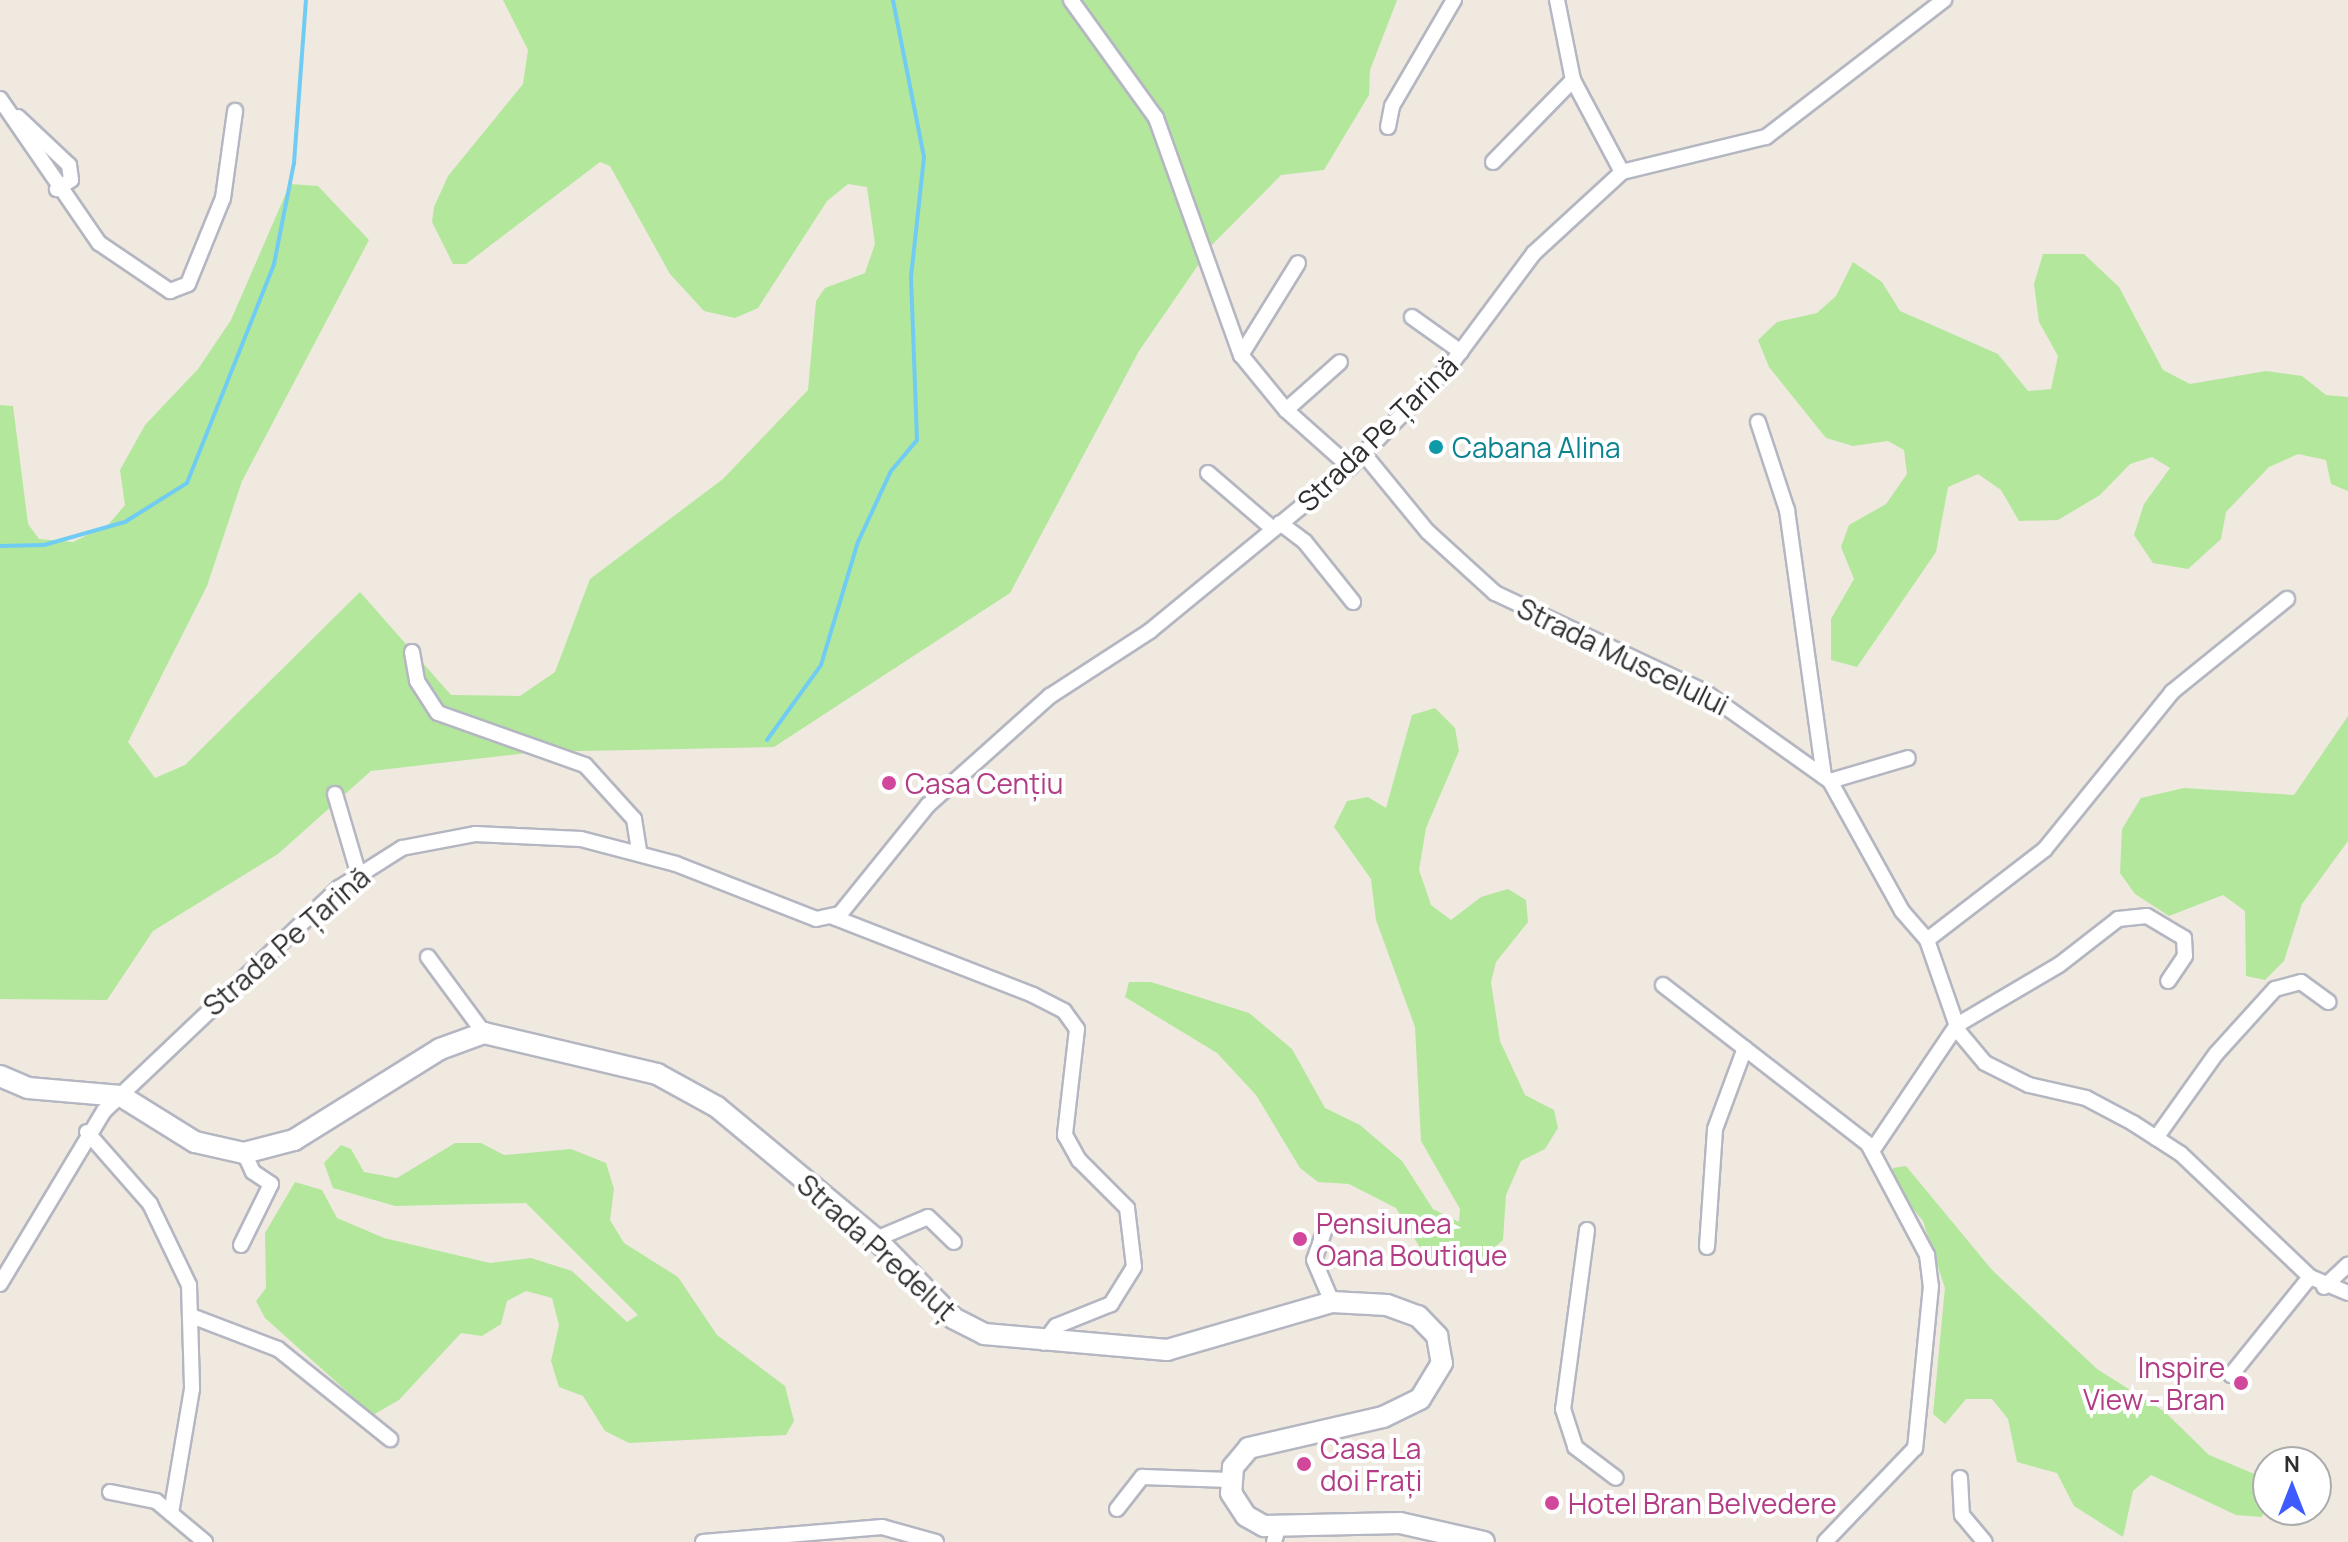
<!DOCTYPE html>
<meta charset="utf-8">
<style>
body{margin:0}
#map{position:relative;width:2348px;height:1542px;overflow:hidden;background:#efe9e0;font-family:Manrope,sans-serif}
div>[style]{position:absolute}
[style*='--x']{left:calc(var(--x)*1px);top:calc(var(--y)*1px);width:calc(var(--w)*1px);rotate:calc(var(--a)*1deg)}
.green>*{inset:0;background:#b3e79c}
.stream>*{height:4px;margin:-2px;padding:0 2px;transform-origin:2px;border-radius:2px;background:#71ccf3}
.roads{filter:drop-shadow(2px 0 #b4b6c1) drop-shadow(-2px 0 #b4b6c1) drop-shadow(0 2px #b4b6c1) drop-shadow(0 -2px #b4b6c1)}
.minor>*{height:14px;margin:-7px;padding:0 7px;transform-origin:7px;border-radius:7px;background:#fff}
.secondary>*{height:20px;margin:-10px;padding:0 10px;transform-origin:10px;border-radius:10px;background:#fff}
.dots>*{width:22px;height:22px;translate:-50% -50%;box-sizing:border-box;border:4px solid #fff;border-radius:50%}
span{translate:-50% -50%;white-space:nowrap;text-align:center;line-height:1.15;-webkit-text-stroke:8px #fff;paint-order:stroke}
.street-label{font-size:28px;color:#2e2e2e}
.culture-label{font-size:28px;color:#0d838f}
.left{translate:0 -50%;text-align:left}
.hotel-label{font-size:28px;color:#b23c85}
.right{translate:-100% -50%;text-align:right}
.north{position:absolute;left:2252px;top:1446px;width:80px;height:80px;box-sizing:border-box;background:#fff;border:2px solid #ababab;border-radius:50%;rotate:0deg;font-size:22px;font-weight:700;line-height:32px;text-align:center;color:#2e2e2e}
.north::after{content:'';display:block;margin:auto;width:28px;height:36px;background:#3d5bff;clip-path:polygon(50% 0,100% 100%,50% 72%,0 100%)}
</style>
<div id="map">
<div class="green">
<div style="clip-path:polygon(503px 0,1397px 0,1370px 70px,1369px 95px,1324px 170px,1281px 175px,1212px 245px,1139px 351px,1010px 593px,774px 747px,535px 752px,371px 771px,278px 854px,153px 931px,107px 1000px,0 999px,0 405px,13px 406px,28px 524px,39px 539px,73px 542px,108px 525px,125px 505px,120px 470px,145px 425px,198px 369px,231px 320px,290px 184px,318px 186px,369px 240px,242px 481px,207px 586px,128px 742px,155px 778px,185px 765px,360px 592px,451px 695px,520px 696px,555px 672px,590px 579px,723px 479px,808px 390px,816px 301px,825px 288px,865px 273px,875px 244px,867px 187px,848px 184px,827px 201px,758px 308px,735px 318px,704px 311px,670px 274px,610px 166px,600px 162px,466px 264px,453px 264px,432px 222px,434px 207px,448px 176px,523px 84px,528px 50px)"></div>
<div style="clip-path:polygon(2043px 254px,2084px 254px,2119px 287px,2163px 370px,2190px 384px,2266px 371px,2302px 376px,2326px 395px,2348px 397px,2348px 491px,2331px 484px,2326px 460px,2298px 454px,2269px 467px,2226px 512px,2221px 539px,2188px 569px,2153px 563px,2134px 535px,2144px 504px,2170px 468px,2152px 457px,2130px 464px,2100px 495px,2058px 520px,2019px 521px,2001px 490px,1978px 474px,1948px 487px,1936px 552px,1857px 667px,1831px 660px,1831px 619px,1854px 579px,1841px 547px,1849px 525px,1886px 504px,1907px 474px,1904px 450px,1888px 441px,1853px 446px,1826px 438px,1769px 367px,1758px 340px,1777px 322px,1817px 313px,1836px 296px,1853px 262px,1882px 282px,1900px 311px,1998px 354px,2028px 391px,2051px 389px,2058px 356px,2039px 322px,2034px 284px)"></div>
<div style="clip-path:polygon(1435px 708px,1455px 728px,1459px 751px,1426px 828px,1419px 870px,1431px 905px,1451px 920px,1481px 897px,1508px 889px,1526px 900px,1528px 922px,1496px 962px,1491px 982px,1500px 1041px,1525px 1095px,1554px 1110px,1558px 1128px,1545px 1149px,1521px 1161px,1506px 1195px,1503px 1240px,1484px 1257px,1453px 1261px,1427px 1259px,1396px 1208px,1349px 1184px,1318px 1182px,1300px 1168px,1256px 1095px,1217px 1053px,1125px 997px,1129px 982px,1151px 982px,1249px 1013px,1292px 1049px,1325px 1108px,1360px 1125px,1402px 1161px,1433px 1209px,1459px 1222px,1460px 1209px,1421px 1141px,1415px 1027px,1376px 920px,1371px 879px,1334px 827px,1347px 801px,1368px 797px,1386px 808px,1412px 715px)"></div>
<div style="clip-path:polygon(2348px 716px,2348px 841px,2302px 904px,2284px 961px,2265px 980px,2246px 976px,2245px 911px,2223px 895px,2169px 916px,2135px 894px,2120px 873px,2122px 829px,2141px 798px,2184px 788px,2294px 795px)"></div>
<div style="clip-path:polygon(455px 1143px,481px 1143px,504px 1155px,571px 1149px,606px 1163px,614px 1189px,610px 1220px,624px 1243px,678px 1277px,717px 1335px,785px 1386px,794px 1421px,786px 1435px,629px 1443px,605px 1431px,583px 1396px,559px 1387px,551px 1361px,559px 1325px,552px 1298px,526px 1291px,507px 1301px,501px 1324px,482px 1336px,461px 1333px,399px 1400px,373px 1415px,265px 1318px,256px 1301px,266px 1288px,265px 1233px,295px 1182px,322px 1190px,337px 1218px,384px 1238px,490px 1263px,531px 1258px,572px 1271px,627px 1322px,638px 1315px,526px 1203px,395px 1206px,333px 1188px,324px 1163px,341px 1145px,351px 1149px,364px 1172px,397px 1178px)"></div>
<div style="clip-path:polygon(1906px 1166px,1992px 1270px,2097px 1369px,2165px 1412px,2209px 1455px,2257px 1475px,2268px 1491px,2262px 1517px,2236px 1515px,2151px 1475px,2133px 1491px,2123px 1537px,2074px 1506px,2057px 1473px,2017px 1462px,2008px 1419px,1992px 1399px,1966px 1399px,1945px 1424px,1933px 1414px,1945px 1288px,1923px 1221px,1890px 1180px,1893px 1168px)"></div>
</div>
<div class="stream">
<div style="--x:0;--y:546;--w:44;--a:-1.3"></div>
<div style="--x:44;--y:545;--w:84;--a:-15.9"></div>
<div style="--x:125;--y:522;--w:73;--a:-32.2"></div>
<div style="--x:187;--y:483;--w:236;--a:-68.3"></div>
<div style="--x:274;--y:264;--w:103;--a:-78.8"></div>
<div style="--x:294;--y:163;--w:163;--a:-85.8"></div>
<div style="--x:767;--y:740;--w:92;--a:-54.2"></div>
<div style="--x:821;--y:665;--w:128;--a:-73.3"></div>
<div style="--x:858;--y:542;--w:78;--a:-65.1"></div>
<div style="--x:891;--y:471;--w:40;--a:-50"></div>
<div style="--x:917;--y:440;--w:163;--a:-92.1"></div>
<div style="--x:911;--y:277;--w:121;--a:-83.8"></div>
<div style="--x:924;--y:157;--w:160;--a:-101.2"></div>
</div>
<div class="roads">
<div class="minor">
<div style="--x:1071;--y:0;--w:145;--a:54.2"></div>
<div style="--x:1156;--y:118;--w:252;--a:70.3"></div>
<div style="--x:1241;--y:355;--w:71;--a:50.7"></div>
<div style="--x:1286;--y:410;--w:86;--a:41.7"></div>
<div style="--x:1557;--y:0;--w:82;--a:78.7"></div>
<div style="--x:1573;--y:80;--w:104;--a:62"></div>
<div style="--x:0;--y:99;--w:175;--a:55.5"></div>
<div style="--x:99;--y:243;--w:86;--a:34.1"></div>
<div style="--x:170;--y:291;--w:19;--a:-21"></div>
<div style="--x:188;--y:284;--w:93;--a:-67.9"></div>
<div style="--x:223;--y:198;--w:88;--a:-82.1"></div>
<div style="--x:18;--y:117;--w:70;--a:43.3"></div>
<div style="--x:69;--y:165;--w:15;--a:82"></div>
<div style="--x:71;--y:180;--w:17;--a:147"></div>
<div style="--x:1388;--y:127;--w:21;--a:-79"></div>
<div style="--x:1392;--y:106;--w:123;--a:-59.7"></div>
<div style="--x:1493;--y:162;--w:115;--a:-45.7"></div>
<div style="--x:1412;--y:317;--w:60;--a:35.5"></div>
<div style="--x:1241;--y:355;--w:108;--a:-58.2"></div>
<div style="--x:1286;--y:410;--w:72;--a:-41.6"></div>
<div style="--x:1758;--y:422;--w:93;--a:71.8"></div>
<div style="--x:1787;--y:510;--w:269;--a:82.1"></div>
<div style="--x:1363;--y:453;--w:102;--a:50.6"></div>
<div style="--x:1428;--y:532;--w:91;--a:42.3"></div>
<div style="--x:1495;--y:593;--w:232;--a:25.2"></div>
<div style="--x:1705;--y:692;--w:153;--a:35.5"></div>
<div style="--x:1830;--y:781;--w:149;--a:61"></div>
<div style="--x:1902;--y:911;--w:38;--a:49"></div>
<div style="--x:1927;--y:940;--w:97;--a:70.8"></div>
<div style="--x:1959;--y:1032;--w:40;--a:50"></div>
<div style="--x:1985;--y:1063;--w:49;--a:26.6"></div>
<div style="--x:2029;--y:1085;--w:58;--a:12.8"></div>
<div style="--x:2086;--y:1098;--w:53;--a:28"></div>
<div style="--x:2133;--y:1123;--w:57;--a:32.9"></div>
<div style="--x:2181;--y:1154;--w:178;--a:43.6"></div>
<div style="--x:2310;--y:1277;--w:41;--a:22.8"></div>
<div style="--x:1208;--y:473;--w:84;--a:40.7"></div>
<div style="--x:1280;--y:523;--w:31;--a:37"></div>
<div style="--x:1305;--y:542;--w:77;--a:51.3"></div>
<div style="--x:412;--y:652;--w:29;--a:80"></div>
<div style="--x:417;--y:681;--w:38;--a:57"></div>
<div style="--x:438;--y:713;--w:156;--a:19.5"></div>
<div style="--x:585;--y:765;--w:73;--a:47.8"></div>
<div style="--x:634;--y:819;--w:33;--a:81"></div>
<div style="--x:1830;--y:781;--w:81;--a:-16.4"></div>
<div style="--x:335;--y:794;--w:81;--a:73.6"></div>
<div style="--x:833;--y:917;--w:215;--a:21.3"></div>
<div style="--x:1033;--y:995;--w:35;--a:27"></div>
<div style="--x:1064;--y:1011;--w:22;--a:54"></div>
<div style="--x:1077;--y:1029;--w:107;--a:96.5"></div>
<div style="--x:1065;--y:1135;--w:29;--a:61"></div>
<div style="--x:1079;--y:1160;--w:68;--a:45"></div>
<div style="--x:1127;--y:1208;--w:59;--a:83.2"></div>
<div style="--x:1134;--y:1267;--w:44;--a:121.9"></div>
<div style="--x:1111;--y:1304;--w:59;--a:158.2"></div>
<div style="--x:1056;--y:1326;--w:21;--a:127"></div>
<div style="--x:1927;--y:940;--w:149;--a:-37.6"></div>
<div style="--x:2045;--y:849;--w:202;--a:-51"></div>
<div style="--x:2172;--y:692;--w:148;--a:-39"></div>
<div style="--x:428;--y:957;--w:94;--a:53.6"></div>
<div style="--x:1663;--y:985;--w:259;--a:37.8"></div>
<div style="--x:1868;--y:1144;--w:126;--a:62"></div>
<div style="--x:1927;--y:1255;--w:31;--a:83"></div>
<div style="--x:1931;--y:1286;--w:163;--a:95.6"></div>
<div style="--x:1915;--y:1448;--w:130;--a:133.8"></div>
<div style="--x:87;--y:1132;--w:96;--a:48.8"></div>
<div style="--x:150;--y:1204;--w:90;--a:64.3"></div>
<div style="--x:189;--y:1285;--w:104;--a:88.3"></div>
<div style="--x:192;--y:1389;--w:126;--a:99.6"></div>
<div style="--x:2156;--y:1138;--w:103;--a:-54.5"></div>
<div style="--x:2216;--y:1054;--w:88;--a:-47.8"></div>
<div style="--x:2275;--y:989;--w:27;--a:-15"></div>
<div style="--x:2301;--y:982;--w:34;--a:36"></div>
<div style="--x:1872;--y:1151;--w:152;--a:-56"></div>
<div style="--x:1957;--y:1025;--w:118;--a:-30.5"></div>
<div style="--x:2059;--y:965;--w:75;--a:-37.9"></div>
<div style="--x:2118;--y:919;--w:29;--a:-6"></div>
<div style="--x:2147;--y:916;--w:43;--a:30.7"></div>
<div style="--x:2184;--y:938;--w:18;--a:87"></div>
<div style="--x:2185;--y:956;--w:30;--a:124"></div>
<div style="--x:1327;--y:1223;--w:39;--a:109"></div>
<div style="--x:1314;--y:1260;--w:46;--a:66.8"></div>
<div style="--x:1587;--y:1230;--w:181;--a:97.6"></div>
<div style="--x:1563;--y:1409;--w:40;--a:72"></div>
<div style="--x:1575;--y:1447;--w:51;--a:37.1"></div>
<div style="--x:876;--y:1239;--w:56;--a:-22.9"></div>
<div style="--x:928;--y:1217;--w:36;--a:44"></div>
<div style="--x:241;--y:1245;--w:68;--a:-63.8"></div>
<div style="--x:271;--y:1184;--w:22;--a:-146"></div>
<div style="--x:253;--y:1172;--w:21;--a:-115"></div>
<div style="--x:1707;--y:1247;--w:118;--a:-86.1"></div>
<div style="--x:1715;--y:1129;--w:86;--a:-69.7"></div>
<div style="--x:0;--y:1284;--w:202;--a:-59"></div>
<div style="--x:104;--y:1111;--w:324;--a:-43.5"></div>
<div style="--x:339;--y:888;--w:75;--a:-32.4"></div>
<div style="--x:402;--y:848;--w:74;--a:-10.9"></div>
<div style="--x:475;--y:834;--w:106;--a:2.7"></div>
<div style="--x:581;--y:839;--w:98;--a:14.7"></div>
<div style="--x:676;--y:864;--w:150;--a:21.4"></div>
<div style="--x:816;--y:919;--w:25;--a:-12"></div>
<div style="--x:840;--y:914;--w:140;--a:-51.1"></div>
<div style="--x:928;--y:805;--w:164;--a:-41.8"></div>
<div style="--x:1050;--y:696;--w:119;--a:-33"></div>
<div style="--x:1150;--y:631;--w:259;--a:-39.4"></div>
<div style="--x:1350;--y:467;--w:141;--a:-45.3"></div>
<div style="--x:1449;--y:367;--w:142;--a:-53.3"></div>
<div style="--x:1534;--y:253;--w:120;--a:-42.6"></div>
<div style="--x:1622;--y:172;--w:148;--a:-13.7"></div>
<div style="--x:1766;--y:137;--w:225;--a:-37.6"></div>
<div style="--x:2324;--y:1287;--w:33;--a:-43"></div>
<div style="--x:194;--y:1317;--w:90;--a:20.9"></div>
<div style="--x:278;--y:1349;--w:144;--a:38.8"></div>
<div style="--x:2231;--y:1375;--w:126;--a:-51.1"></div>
<div style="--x:1960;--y:1478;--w:37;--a:87"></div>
<div style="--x:1962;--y:1515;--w:35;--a:50"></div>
<div style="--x:110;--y:1492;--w:47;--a:11.1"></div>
<div style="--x:156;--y:1501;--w:64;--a:39.9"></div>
<div style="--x:1117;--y:1509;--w:41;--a:-52"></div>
<div style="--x:1142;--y:1477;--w:88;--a:2"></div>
<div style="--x:703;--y:1542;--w:180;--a:-4.8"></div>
<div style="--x:882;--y:1527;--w:56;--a:15.5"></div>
<div style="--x:1274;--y:1542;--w:15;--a:-74"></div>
</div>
<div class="secondary">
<div style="--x:0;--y:1076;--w:30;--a:23"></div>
<div style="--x:28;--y:1088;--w:93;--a:4.9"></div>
<div style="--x:121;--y:1096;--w:87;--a:31.9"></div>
<div style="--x:195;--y:1142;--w:50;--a:12.7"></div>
<div style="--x:244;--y:1153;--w:52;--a:-14.6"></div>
<div style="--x:294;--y:1140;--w:172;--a:-31.9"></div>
<div style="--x:440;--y:1049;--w:47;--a:-20"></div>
<div style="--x:484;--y:1033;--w:178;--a:13.3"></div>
<div style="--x:657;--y:1074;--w:68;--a:28.8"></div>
<div style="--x:717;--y:1107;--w:207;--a:39.7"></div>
<div style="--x:876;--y:1239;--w:110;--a:45.7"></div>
<div style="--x:953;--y:1318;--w:35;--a:27"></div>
<div style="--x:984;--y:1334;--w:184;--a:5"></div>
<div style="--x:1167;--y:1350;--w:172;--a:-16.2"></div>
<div style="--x:1332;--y:1302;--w:55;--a:3.1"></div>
<div style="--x:1387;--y:1305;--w:33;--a:20"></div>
<div style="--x:1418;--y:1316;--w:28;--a:46"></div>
<div style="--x:1437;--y:1336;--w:27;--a:80"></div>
<div style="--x:1442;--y:1363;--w:42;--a:121.4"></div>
<div style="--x:1420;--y:1399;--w:41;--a:154.1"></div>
<div style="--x:1383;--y:1417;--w:138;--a:167"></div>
<div style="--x:1249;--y:1448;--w:25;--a:130"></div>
<div style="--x:1233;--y:1467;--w:26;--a:94"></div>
<div style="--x:1231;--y:1493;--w:27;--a:57"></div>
<div style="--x:1246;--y:1516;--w:21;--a:29"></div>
<div style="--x:1264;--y:1526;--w:136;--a:-1.3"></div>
<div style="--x:1400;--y:1523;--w:86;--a:12.7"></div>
</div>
</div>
<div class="dots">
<div style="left:1436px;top:447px;background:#0f9aa8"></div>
<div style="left:889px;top:783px;background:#d1479c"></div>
<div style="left:1300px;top:1239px;background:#d1479c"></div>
<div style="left:2241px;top:1383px;background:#d1479c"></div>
<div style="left:1304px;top:1464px;background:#d1479c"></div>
<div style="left:1552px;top:1503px;background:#d1479c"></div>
</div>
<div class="street-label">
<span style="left:1377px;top:433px;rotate:-44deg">Strada Pe Țarină</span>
<span style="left:1623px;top:656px;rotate:26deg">Strada Muscelului</span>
<span style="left:286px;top:941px;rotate:-41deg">Strada Pe Țarină</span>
<span style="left:877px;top:1247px;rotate:42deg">Strada Predeluț</span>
</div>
<div class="culture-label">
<span class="left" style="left:1452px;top:447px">Cabana Alina</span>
</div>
<div class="hotel-label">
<span class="left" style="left:905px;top:783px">Casa Cențiu</span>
<span class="left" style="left:1316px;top:1239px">Pensiunea<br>Oana Boutique</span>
<span class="right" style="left:2225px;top:1383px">Inspire<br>View - Bran</span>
<span class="left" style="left:1320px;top:1464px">Casa La<br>doi Frați</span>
<span class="left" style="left:1568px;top:1503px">Hotel Bran Belvedere</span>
</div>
<div class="north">N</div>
</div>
